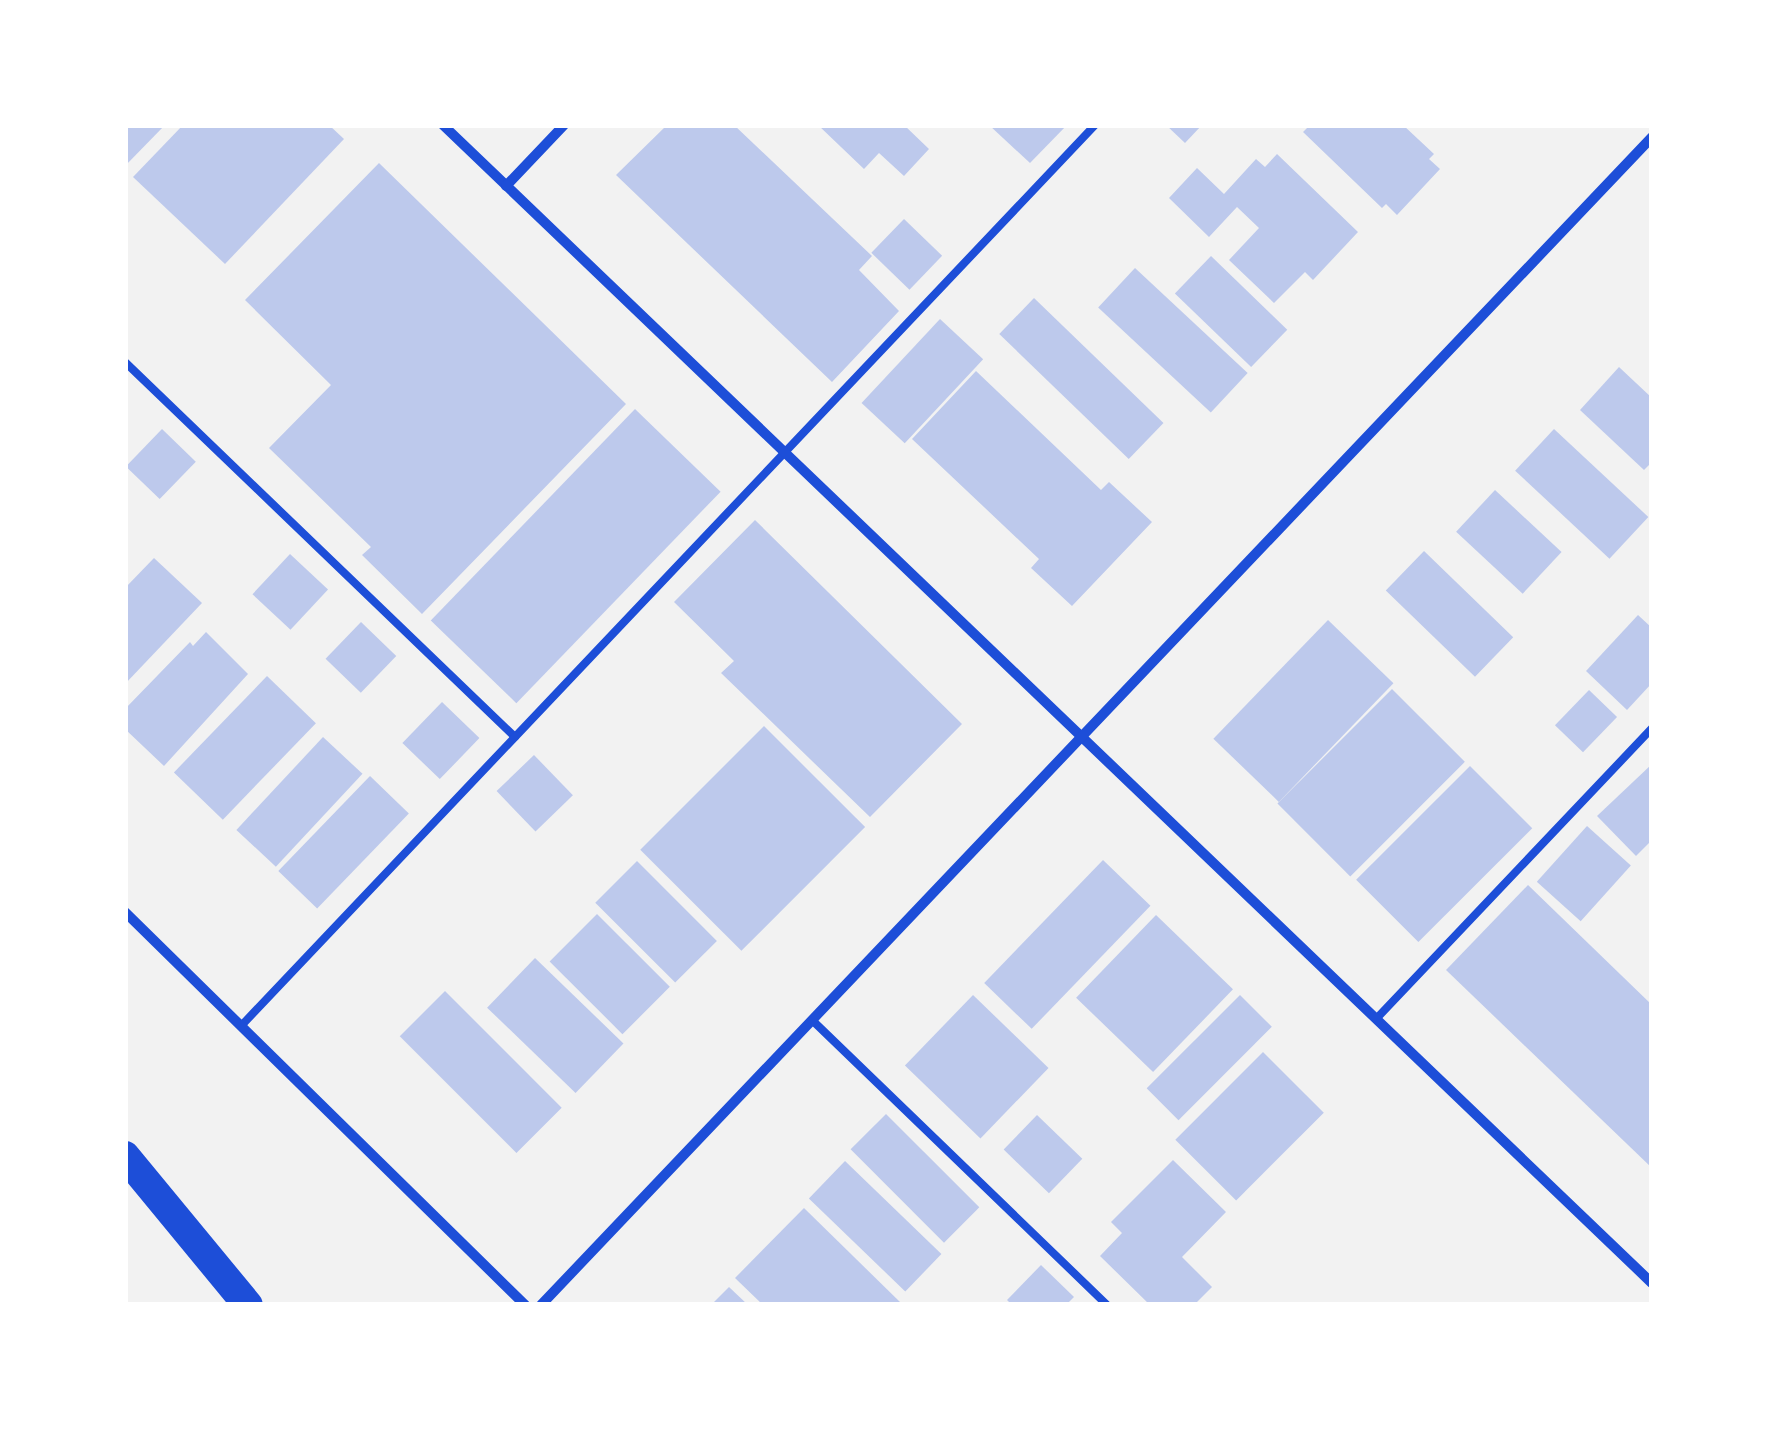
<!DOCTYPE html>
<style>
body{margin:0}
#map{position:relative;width:1777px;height:1430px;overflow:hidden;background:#f2f2f2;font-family:Mulish,sans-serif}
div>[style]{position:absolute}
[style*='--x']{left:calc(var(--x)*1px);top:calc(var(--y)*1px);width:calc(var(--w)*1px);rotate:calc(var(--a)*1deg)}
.building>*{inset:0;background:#bdc9ec;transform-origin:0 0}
.service>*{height:8px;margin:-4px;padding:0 4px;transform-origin:4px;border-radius:4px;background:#1d4ed8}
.minor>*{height:10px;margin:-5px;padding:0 5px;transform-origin:5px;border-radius:5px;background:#1d4ed8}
.motorway>*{height:30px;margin:-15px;padding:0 15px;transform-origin:15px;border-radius:15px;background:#1d4ed8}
span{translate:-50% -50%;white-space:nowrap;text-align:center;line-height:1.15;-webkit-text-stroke:8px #fff;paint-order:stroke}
.frame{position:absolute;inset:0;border:128px solid #fff;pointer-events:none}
</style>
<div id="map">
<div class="building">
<div style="clip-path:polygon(125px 125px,165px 125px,125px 166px)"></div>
<div style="clip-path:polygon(183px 125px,329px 125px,344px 139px,225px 264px,133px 177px)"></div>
<div style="clip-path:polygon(667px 125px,734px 125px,872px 256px,859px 270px,899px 311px,832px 382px,616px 175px)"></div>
<div style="clip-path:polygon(818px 125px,904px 125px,929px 149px,904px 176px,879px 153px,864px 169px)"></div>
<div style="clip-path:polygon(989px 125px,1067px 125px,1030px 163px)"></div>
<div style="clip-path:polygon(1166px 125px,1202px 125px,1185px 143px)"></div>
<div style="clip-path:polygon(1310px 125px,1403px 125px,1434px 154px,1429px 159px,1440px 169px,1397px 215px,1386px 204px,1382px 208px,1303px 132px)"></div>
<div style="clip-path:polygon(1277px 154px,1358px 232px,1313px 280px,1305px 272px,1274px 303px,1229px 260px,1259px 228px,1237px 207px,1209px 237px,1169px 198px,1197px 168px,1224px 194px,1256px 159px,1265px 167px)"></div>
<div style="clip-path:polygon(379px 163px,626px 404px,422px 614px,362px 555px,371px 547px,269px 448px,331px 385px,245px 300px)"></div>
<div style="left:904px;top:219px;width:53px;height:47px;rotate:44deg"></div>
<div style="left:1211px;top:256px;width:106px;height:52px;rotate:44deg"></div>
<div style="left:1135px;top:268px;width:154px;height:54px;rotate:43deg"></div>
<div style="left:1034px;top:298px;width:180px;height:50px;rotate:44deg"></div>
<div style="left:940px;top:319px;width:59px;height:115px;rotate:43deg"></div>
<div style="clip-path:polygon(1619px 367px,1652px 398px,1652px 462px,1644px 470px,1580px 410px)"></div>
<div style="clip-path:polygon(976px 371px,1101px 490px,1109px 482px,1152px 522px,1072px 606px,1031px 568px,1039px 559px,912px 439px)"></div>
<div style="left:635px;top:409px;width:119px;height:294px;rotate:44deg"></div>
<div style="left:162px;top:429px;width:47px;height:52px;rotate:44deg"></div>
<div style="left:1554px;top:429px;width:129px;height:57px;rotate:43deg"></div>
<div style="left:1495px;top:490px;width:91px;height:57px;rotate:43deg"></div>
<div style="clip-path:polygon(755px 520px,962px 724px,870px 817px,721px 673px,734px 661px,674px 602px)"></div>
<div style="left:1424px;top:551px;width:124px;height:55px;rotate:44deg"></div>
<div style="left:290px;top:554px;width:52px;height:55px;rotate:43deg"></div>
<div style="clip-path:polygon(154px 558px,202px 603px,125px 684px,125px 588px)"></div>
<div style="clip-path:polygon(1638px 615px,1652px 628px,1652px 683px,1627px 710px,1586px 671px)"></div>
<div style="left:1328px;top:620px;width:91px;height:165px;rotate:44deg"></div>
<div style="left:361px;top:622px;width:49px;height:51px;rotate:44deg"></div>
<div style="clip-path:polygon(206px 632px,248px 674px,164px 766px,125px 729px,125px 709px,190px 642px,193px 646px)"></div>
<div style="left:267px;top:676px;width:68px;height:134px;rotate:44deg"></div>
<div style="left:1392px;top:689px;width:103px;height:162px;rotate:45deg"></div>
<div style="left:1589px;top:690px;width:39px;height:49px;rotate:44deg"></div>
<div style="left:442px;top:702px;width:52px;height:57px;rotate:44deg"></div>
<div style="left:764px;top:726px;width:143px;height:175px;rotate:45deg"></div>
<div style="left:323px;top:737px;width:54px;height:127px;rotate:43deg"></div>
<div style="left:534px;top:755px;width:56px;height:52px;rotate:46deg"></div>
<div style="clip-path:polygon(1652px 764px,1652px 840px,1636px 856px,1597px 816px)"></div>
<div style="left:1470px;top:766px;width:88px;height:161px;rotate:45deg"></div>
<div style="left:370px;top:776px;width:54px;height:132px;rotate:44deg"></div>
<div style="left:1587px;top:826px;width:59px;height:75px;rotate:42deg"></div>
<div style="left:1103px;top:860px;width:66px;height:171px;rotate:44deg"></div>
<div style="left:637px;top:861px;width:113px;height:59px;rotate:45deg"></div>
<div style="clip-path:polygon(1528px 885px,1652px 1005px,1652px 1168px,1446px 970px)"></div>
<div style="left:597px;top:914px;width:103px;height:67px;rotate:45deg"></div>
<div style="left:1156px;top:915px;width:107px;height:115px;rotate:44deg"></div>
<div style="left:535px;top:958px;width:123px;height:69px;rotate:44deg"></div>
<div style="left:445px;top:991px;width:165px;height:64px;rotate:45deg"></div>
<div style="left:973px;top:995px;width:105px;height:98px;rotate:44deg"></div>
<div style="left:1240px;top:995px;width:45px;height:132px;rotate:45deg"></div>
<div style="left:1263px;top:1052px;width:86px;height:124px;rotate:45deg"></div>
<div style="left:886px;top:1114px;width:132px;height:50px;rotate:45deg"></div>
<div style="left:1037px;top:1115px;width:63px;height:48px;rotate:44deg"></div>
<div style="clip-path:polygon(1173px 1160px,1226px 1212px,1182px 1257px,1212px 1287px,1194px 1305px,1150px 1305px,1100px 1256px,1122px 1233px,1111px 1222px)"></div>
<div style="left:845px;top:1161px;width:134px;height:52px;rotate:44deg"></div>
<div style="clip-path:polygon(804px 1208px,900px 1302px,898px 1305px,763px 1305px,735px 1278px)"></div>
<div style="clip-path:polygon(1041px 1265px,1074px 1297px,1066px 1305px,1012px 1305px,1007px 1300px)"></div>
<div style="clip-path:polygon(729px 1287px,748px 1305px,711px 1305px)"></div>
</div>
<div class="service">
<div style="--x:125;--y:362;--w:541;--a:43.88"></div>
<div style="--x:1377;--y:1018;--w:400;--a:-46.5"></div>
<div style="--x:812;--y:1020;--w:410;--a:44"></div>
<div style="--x:241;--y:1026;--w:1241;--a:-46.53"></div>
</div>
<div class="minor">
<div style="--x:443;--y:125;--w:1674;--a:43.77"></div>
<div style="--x:506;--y:186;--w:84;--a:-46.4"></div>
<div style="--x:125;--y:912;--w:561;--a:44.49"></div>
<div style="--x:541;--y:1305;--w:1612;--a:-46.43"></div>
</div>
<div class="motorway">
<div style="--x:125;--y:1156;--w:193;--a:50.5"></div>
</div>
<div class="frame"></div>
</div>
